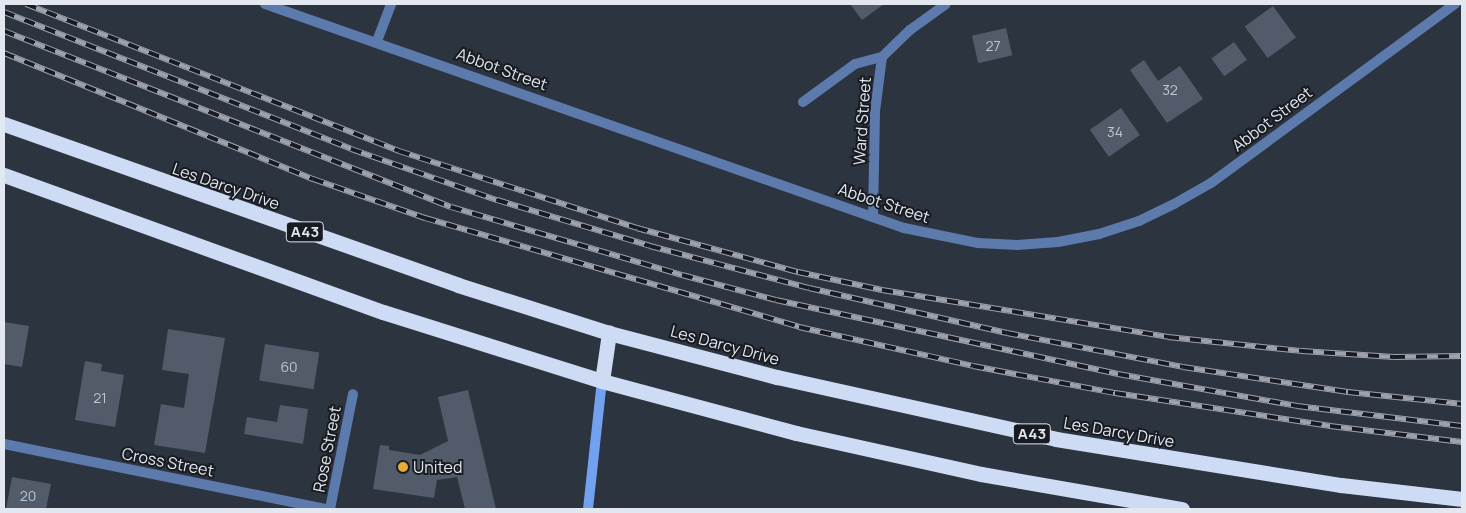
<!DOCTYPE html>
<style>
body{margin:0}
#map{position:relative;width:1466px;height:513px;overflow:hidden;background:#2c3440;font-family:Manrope,sans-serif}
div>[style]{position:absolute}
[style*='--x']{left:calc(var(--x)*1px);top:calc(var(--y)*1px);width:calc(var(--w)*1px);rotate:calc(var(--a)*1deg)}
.building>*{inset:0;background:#525b69;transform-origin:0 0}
.lane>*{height:10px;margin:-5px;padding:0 5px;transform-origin:5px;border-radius:5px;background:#5c7aab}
.street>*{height:10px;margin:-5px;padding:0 5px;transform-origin:5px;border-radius:5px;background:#5c7aab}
.secondary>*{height:10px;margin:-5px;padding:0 5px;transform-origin:5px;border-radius:5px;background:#71a1ef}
.highway>*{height:15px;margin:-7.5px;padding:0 7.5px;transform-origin:7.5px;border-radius:7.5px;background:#cddcf4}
.rail>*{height:5.5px;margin-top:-2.75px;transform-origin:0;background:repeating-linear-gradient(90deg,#181b21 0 11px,#9da3ac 0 22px);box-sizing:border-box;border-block:1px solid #9da3ac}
.dots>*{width:14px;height:14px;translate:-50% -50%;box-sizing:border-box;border:2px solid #181b21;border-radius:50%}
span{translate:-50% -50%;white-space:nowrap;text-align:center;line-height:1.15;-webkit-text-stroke:4px #181b21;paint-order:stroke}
.number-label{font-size:14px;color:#bfc5ce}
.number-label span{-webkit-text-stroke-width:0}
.shield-label span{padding:1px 4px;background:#181b21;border:1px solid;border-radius:4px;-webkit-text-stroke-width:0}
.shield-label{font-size:15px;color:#e3e8f0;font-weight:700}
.street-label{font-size:16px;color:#e3e8f0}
.poi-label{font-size:16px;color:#e3e8f0}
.left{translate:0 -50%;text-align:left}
.frame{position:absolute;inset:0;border:5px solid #e3e8f0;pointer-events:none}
</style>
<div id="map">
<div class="building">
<div style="clip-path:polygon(850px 4px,884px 4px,862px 20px)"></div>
<div style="left:1273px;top:6px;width:39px;height:35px;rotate:54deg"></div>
<div style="left:1006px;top:28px;width:28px;height:35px;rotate:77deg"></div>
<div style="left:1234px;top:42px;width:22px;height:28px;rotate:54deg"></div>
<div style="clip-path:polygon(1144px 60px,1158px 81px,1180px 66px,1203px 99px,1167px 123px,1130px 70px)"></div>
<div style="left:1121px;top:108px;width:33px;height:38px;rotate:55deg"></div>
<div style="clip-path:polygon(4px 322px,29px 326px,22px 367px,4px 364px)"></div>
<div style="clip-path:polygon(168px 329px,225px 338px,205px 453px,154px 445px,161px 404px,184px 408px,189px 374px,162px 370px)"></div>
<div style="left:265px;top:344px;width:55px;height:37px;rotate:9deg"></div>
<div style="clip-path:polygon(85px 361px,102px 364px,101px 371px,124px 375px,115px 427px,75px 420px)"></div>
<div style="clip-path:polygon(468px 390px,496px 509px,465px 509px,457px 477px,437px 480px,434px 498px,373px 489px,380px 445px,389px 446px,389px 450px,420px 455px,448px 441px,438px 397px)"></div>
<div style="clip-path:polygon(280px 405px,308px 409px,303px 444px,244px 434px,247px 417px,277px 422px)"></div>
<div style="clip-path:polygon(12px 477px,51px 484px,46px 509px,6px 509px)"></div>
</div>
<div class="lane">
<div style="--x:803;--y:102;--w:64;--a:-36.2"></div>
<div style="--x:855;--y:64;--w:28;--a:-15"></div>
</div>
<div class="street">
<div style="--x:265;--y:4;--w:677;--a:19.32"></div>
<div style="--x:904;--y:228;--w:76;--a:11.5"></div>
<div style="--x:978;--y:243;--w:39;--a:3"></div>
<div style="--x:1017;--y:245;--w:41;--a:-4.2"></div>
<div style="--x:1058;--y:242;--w:42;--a:-11"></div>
<div style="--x:1099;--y:234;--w:42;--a:-18"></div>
<div style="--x:1139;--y:221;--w:39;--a:-26"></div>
<div style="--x:1174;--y:204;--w:43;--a:-29.6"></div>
<div style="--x:1211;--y:183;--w:303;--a:-36.3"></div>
<div style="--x:377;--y:41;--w:40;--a:-69"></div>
<div style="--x:873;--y:217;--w:106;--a:-88.9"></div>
<div style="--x:875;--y:111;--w:54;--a:-82.6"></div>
<div style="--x:882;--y:57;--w:39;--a:-44"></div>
<div style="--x:910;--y:30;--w:44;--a:-35.8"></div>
<div style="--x:4;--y:444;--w:329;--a:11.4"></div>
<div style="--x:330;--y:509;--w:117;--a:-78.7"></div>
</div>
<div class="secondary">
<div style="--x:588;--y:509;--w:129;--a:-83.8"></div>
</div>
<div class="highway">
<div style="--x:4;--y:124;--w:482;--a:19.5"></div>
<div style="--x:458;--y:285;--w:158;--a:17.6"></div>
<div style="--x:609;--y:333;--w:174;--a:14.7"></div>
<div style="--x:777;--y:377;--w:286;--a:12.5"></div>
<div style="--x:1056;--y:439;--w:289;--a:9.2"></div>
<div style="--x:1341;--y:485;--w:122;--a:6.6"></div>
<div style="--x:4;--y:175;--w:403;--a:19.9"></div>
<div style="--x:383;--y:312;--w:230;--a:17.5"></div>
<div style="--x:602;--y:381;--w:201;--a:15"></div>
<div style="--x:796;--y:433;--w:189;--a:12.5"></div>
<div style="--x:981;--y:474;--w:204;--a:9.9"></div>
<div style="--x:602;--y:381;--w:49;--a:-81.7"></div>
</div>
<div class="rail">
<div style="--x:26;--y:4;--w:401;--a:21.5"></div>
<div style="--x:399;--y:151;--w:250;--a:17.9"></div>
<div style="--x:637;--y:228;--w:167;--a:15.3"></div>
<div style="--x:798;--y:272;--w:86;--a:12.1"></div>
<div style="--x:882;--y:290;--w:290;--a:9.3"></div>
<div style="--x:1168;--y:337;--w:135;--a:6"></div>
<div style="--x:1302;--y:351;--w:92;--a:3.7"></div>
<div style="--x:1394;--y:357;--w:68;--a:-0.8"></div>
<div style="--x:4;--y:12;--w:373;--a:21.5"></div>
<div style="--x:351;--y:149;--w:155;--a:19.3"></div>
<div style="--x:497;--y:200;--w:160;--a:16.7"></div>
<div style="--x:650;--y:246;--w:164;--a:14.8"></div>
<div style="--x:809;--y:288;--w:203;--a:12.8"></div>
<div style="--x:1007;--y:333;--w:179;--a:10.9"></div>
<div style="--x:1183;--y:367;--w:167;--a:8.6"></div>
<div style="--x:1348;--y:392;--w:115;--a:6"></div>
<div style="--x:4;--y:31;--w:480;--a:21.5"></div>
<div style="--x:451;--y:207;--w:241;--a:16.4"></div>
<div style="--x:682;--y:275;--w:97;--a:14.9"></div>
<div style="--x:776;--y:300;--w:350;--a:12.2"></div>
<div style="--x:1118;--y:374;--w:182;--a:10.1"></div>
<div style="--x:1297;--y:406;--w:166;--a:6.9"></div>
<div style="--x:4;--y:53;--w:334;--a:22.2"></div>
<div style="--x:313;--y:179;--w:119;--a:19.2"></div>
<div style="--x:425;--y:218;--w:390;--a:16.2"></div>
<div style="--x:799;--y:327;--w:178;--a:12.6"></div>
<div style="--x:973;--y:366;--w:145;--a:10.8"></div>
<div style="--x:1115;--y:393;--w:218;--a:8.7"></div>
<div style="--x:1330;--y:426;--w:133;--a:6.9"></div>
</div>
<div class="dots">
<div style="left:403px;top:467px;background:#e8ab37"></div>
</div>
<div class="number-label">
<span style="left:993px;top:46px">27</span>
<span style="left:1170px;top:90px">32</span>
<span style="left:1115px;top:132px">34</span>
<span style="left:289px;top:367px">60</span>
<span style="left:100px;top:398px">21</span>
<span style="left:28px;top:496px">20</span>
</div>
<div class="shield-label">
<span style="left:305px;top:232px">A43</span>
<span style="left:1032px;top:434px">A43</span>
</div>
<div class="street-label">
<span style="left:502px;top:69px;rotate:20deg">Abbot Street</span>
<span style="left:1272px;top:119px;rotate:-37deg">Abbot Street</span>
<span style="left:862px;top:121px;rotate:-86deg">Ward Street</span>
<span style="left:226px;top:186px;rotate:19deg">Les Darcy Drive</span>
<span style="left:884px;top:203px;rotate:18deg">Abbot Street</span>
<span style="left:725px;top:345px;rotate:15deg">Les Darcy Drive</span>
<span style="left:1119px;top:432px;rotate:10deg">Les Darcy Drive</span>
<span style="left:327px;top:449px;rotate:-79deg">Rose Street</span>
<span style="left:168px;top:462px;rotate:11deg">Cross Street</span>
</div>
<div class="poi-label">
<span class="left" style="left:413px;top:467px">United</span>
</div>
<div class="frame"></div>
</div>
